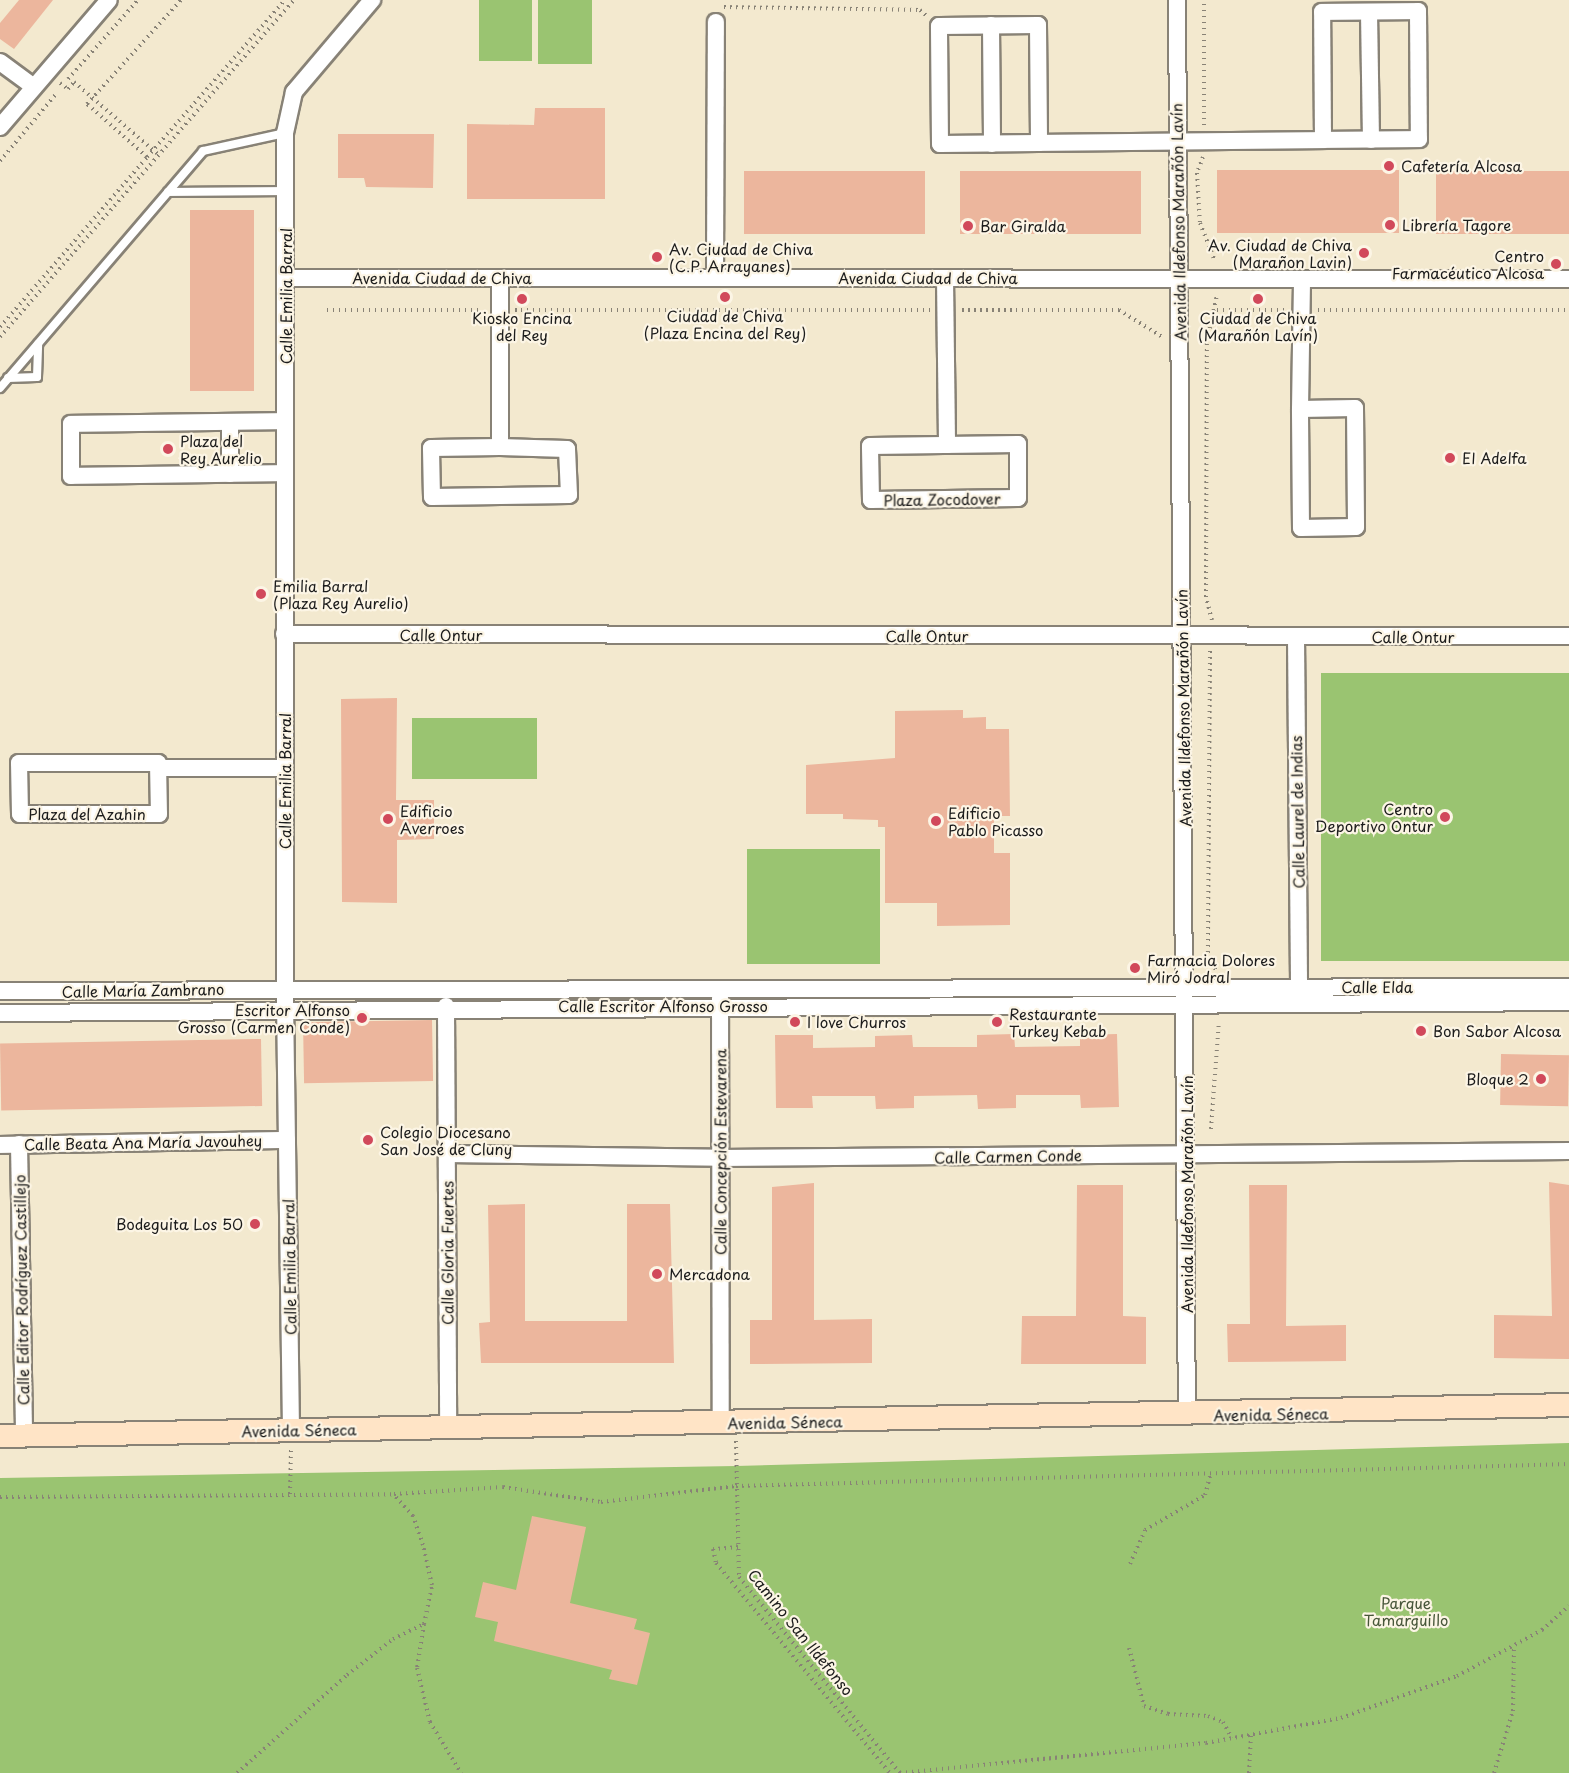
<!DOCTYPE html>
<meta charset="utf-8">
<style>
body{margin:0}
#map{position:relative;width:1569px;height:1773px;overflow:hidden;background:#f3e9cf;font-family:"Playpen Sans",sans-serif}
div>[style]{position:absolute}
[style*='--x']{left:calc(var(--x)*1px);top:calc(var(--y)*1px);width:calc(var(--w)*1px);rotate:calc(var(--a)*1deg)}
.green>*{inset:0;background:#9ac471;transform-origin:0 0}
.building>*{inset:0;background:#ecb69d;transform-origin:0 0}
.path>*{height:4px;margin-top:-2px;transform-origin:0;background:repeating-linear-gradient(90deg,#888276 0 1.5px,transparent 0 6px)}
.roads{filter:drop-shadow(2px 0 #888276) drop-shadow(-2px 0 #888276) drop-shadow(0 2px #888276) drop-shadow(0 -2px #888276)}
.lane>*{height:8px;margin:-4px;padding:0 4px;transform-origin:4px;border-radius:4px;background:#fff}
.street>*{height:16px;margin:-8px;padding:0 8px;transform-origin:8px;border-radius:8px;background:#fff}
.secondary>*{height:22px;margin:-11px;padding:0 11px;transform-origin:11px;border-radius:11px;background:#ffe4c6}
.dots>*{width:16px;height:16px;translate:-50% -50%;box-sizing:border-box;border:3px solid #fcf5e5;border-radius:50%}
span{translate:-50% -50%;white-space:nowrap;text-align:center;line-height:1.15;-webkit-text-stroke:4.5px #fcf5e5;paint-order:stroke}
.poi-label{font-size:15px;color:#1c1c1c}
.left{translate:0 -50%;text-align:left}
.right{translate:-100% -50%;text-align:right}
.street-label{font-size:15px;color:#1c1c1c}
.park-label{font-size:15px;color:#48573a}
</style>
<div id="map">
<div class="green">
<div style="left:479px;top:0;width:53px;height:61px"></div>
<div style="left:538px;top:0;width:54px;height:64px"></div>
<div style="left:1321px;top:673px;width:248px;height:288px"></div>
<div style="left:412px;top:718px;width:125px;height:61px"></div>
<div style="left:880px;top:849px;width:115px;height:133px;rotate:90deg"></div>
<div style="clip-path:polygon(1569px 1443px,1569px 1773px,0 1773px,0 1478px,736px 1466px)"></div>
</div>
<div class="building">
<div style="clip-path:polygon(19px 0,53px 0,14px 49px,0 39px,0 23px)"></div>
<div style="clip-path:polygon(535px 108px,605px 108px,605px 199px,467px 199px,467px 124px,534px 125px)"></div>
<div style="clip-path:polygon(338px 134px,434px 134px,433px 188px,366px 187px,364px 178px,338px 178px)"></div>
<div style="left:1217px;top:170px;width:182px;height:63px"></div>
<div style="left:744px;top:171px;width:181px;height:63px"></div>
<div style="left:960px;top:171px;width:181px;height:63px"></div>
<div style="left:1436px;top:171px;width:133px;height:63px"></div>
<div style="left:254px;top:210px;width:181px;height:64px;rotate:90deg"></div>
<div style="clip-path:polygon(397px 698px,396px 800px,434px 800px,434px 839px,397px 840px,397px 903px,342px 902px,341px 699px)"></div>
<div style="clip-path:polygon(963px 710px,963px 718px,986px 717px,986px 729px,1009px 729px,1010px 816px,994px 816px,994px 853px,1010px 853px,1010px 925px,937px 926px,937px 903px,885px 903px,885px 827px,878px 827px,878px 820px,843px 819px,843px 814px,806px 814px,806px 765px,895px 758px,895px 711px)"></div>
<div style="left:432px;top:1020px;width:61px;height:129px;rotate:89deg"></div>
<div style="clip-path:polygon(1014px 1034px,1015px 1047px,1080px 1046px,1080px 1035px,1117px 1034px,1119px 1107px,1081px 1108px,1080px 1095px,1016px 1095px,1016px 1108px,978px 1109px,977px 1095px,914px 1096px,914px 1108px,876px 1109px,875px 1096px,812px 1096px,813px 1108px,776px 1108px,775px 1035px,813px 1035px,813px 1048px,875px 1047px,875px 1036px,912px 1035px,913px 1047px,977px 1047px,977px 1035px)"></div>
<div style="left:261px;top:1039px;width:67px;height:261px;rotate:89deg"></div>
<div style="left:1501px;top:1054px;width:68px;height:51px;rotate:1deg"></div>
<div style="clip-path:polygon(1549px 1182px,1569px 1185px,1569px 1359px,1494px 1358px,1494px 1315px,1552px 1316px)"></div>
<div style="clip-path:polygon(814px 1183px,814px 1320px,872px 1319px,872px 1363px,750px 1364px,750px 1320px,772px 1320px,772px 1187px)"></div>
<div style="clip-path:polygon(1077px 1185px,1123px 1185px,1123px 1316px,1146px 1317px,1146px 1364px,1021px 1364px,1022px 1316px,1076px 1316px)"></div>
<div style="clip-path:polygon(1249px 1185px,1287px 1185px,1286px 1326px,1346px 1325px,1346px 1361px,1228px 1362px,1227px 1324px,1250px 1324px)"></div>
<div style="clip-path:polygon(525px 1204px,525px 1321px,627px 1321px,627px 1204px,670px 1204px,674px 1363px,481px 1363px,479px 1323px,490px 1322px,488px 1205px)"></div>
<div style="clip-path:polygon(532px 1516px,586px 1527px,570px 1603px,637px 1619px,634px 1629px,650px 1633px,637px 1685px,609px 1679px,612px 1670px,494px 1641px,498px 1622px,475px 1617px,483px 1582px,516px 1590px)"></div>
</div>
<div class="path">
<div style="--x:724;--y:7;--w:196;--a:0.9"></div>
<div style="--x:920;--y:10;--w:9;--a:41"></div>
<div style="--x:68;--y:79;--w:106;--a:-48.5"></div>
<div style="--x:60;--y:83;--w:10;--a:37"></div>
<div style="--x:68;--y:89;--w:9;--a:-49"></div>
<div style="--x:74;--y:82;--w:112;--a:40.7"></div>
<div style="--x:1204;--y:125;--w:125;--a:-90"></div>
<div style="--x:147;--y:157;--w:209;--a:-48.7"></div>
<div style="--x:1203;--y:157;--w:17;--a:111"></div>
<div style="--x:1197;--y:173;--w:50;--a:86.6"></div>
<div style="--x:1200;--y:223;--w:41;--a:68.5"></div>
<div style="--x:0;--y:161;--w:87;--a:-50.1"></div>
<div style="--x:327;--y:310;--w:156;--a:0"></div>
<div style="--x:515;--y:310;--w:415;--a:0"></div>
<div style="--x:962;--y:310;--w:157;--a:0"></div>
<div style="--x:1119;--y:310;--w:53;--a:31.9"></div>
<div style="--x:1217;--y:310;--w:69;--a:0"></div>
<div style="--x:1318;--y:310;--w:251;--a:0"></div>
<div style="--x:0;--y:327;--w:225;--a:-49.1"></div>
<div style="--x:147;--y:157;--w:80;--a:-138.5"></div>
<div style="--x:87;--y:104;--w:140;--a:-47.9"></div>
<div style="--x:0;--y:337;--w:447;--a:-48.9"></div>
<div style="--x:1212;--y:620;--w:24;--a:-105"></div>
<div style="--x:1206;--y:597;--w:257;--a:-89.8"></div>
<div style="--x:1207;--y:340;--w:46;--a:-77.5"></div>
<div style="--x:1210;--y:651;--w:307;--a:90.4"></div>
<div style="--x:1208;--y:958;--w:18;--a:56"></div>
<div style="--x:1211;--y:1129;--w:108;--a:-85.8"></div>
<div style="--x:736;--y:1441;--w:136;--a:88.7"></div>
<div style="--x:739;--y:1577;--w:254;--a:50.6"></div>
<div style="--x:290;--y:1494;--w:45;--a:-88.7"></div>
<div style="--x:0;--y:1497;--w:394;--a:-0.4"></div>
<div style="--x:394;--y:1494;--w:109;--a:-3.7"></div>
<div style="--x:503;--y:1487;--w:99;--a:8.7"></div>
<div style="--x:601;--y:1502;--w:136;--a:-6.8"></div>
<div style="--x:736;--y:1486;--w:833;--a:-1.51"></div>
<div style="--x:738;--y:1547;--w:25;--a:175"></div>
<div style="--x:713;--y:1549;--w:14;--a:78"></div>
<div style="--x:716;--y:1563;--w:273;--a:50.4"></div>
<div style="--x:1130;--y:1564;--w:37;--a:-66"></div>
<div style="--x:1145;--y:1530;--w:69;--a:-30.3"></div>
<div style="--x:1205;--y:1495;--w:20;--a:-75"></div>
<div style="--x:424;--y:1624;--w:45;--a:99"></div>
<div style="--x:417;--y:1668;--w:56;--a:76.5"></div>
<div style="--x:430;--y:1722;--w:60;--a:58.7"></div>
<div style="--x:1129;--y:1648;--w:60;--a:75.5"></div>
<div style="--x:1144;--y:1706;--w:25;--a:18"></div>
<div style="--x:1168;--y:1714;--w:40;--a:2.9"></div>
<div style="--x:1208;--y:1716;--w:16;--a:22"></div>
<div style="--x:1223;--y:1722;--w:18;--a:61"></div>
<div style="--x:237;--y:1773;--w:147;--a:-41.7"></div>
<div style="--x:347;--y:1675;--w:58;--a:-38"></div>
<div style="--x:393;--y:1639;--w:34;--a:-26"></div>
<div style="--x:424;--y:1624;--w:40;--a:-78"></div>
<div style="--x:432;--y:1585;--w:41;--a:-102.7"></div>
<div style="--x:423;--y:1545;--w:31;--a:-109"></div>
<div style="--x:413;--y:1516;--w:28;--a:-132"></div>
<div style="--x:900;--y:1773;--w:307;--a:-5.6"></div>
<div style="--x:1206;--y:1743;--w:137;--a:-10.5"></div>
<div style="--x:1341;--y:1718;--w:123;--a:-19.9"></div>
<div style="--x:1457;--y:1676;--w:97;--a:-28.4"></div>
<div style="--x:1542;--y:1630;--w:36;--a:-42"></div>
<div style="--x:1249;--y:1773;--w:38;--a:-87"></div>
<div style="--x:1494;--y:1773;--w:65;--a:-73"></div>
<div style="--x:1513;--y:1711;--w:65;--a:-89.1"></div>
</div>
<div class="roads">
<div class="lane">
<div style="--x:168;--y:192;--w:118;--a:-0.5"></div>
<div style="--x:8;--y:378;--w:29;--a:-2"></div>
<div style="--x:37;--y:377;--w:33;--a:-88"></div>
<div style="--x:0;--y:388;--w:312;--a:-49.4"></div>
<div style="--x:203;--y:151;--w:84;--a:-12.4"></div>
</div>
<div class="street">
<div style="--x:1177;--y:0;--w:1416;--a:89.6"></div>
<div style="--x:1418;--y:11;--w:128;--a:89.6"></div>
<div style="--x:1419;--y:139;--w:96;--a:179.4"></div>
<div style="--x:1323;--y:140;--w:128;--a:-90.4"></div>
<div style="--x:1322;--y:12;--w:96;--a:-0.6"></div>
<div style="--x:1369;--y:12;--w:128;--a:89.1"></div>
<div style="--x:991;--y:25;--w:119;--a:89.5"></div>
<div style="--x:1038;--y:25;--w:118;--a:89.5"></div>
<div style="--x:1039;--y:143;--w:99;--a:179.4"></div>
<div style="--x:940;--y:144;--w:118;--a:-90.5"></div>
<div style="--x:939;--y:26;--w:99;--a:-0.6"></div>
<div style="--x:0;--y:62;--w:42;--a:36.3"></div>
<div style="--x:0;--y:127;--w:167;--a:-49.4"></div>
<div style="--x:1039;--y:143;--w:284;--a:-0.6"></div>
<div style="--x:286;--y:278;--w:1283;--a:0.04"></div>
<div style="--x:715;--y:278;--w:256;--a:-89.8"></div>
<div style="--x:945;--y:278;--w:167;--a:89.3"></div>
<div style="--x:1300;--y:409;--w:55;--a:-1"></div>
<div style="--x:1355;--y:408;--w:119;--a:89.5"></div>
<div style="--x:1356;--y:527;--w:55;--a:179"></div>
<div style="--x:1301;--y:528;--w:119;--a:-90.5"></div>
<div style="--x:1300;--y:409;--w:130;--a:-89.1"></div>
<div style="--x:1018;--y:444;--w:54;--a:90"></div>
<div style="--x:1018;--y:498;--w:147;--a:179.2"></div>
<div style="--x:871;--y:500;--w:54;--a:-91.1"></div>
<div style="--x:870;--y:446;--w:148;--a:-0.8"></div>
<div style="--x:500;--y:447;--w:67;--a:1.7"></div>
<div style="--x:567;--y:449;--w:46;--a:87.5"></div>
<div style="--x:569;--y:495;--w:137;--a:179.2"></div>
<div style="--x:432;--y:497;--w:49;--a:-91.2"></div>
<div style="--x:431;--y:448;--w:69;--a:-0.8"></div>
<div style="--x:500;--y:447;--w:169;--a:-90"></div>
<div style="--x:284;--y:473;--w:213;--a:179.2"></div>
<div style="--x:71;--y:476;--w:52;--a:-90"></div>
<div style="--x:71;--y:424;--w:213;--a:-0.8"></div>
<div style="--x:230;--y:474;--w:52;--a:-90"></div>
<div style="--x:284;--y:634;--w:1285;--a:0.09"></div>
<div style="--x:1296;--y:637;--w:350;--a:89.5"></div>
<div style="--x:19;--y:763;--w:139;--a:0"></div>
<div style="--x:158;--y:763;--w:51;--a:88.9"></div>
<div style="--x:159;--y:814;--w:139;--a:180"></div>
<div style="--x:20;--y:814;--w:51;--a:-91.1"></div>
<div style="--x:159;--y:768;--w:126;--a:0"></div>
<div style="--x:0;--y:991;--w:1569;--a:-0.15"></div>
<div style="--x:720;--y:998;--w:425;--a:89.9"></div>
<div style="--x:446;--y:1006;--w:421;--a:89.7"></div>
<div style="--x:0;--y:1013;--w:1569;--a:-0.4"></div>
<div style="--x:19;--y:1144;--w:291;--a:89"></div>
<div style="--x:0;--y:1145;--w:287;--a:-1"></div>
<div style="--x:447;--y:1154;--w:273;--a:0.8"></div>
<div style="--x:720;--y:1158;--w:849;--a:-0.47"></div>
<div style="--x:291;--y:1430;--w:421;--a:-90.8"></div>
<div style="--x:285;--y:1009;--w:876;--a:-90"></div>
<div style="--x:285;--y:133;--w:42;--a:-77.6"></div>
<div style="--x:294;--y:92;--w:121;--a:-49.7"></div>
</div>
<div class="secondary">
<div style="--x:0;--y:1436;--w:1569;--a:-1.13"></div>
</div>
</div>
<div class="dots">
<div style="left:1389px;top:166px;background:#d1495b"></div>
<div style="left:1390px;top:225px;background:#d1495b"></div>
<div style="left:968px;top:226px;background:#d1495b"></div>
<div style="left:1364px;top:253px;background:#d1495b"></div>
<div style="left:657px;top:257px;background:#d1495b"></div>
<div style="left:1556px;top:264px;background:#d1495b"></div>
<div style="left:725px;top:297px;background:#d1495b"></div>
<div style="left:522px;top:299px;background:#d1495b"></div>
<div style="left:1258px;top:299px;background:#d1495b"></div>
<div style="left:168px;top:449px;background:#d1495b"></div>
<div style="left:1450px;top:458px;background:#d1495b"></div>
<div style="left:261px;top:594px;background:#d1495b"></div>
<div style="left:1445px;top:817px;background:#d1495b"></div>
<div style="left:388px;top:819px;background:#d1495b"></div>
<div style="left:936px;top:821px;background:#d1495b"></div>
<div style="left:1135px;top:968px;background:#d1495b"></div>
<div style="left:362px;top:1018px;background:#d1495b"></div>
<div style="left:795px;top:1022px;background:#d1495b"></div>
<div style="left:997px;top:1022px;background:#d1495b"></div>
<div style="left:1421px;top:1031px;background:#d1495b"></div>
<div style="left:1541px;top:1079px;background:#d1495b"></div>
<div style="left:368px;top:1140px;background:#d1495b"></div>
<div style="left:255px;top:1224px;background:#d1495b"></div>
<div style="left:657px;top:1274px;background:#d1495b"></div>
</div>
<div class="poi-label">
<span class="left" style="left:1401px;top:166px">Cafetería Alcosa</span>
<span class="left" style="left:1402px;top:225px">Librería Tagore</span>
<span class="left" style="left:980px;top:226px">Bar Giralda</span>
<span class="right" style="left:1352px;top:253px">Av. Ciudad de Chiva<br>(Marañon Lavin)</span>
<span class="left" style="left:669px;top:257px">Av. Ciudad de Chiva<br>(C.P. Arrayanes)</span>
<span class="right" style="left:1544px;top:264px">Centro<br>Farmacéutico Alcosa</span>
<span style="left:725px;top:324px">Ciudad de Chiva<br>(Plaza Encina del Rey)</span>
<span style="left:522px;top:326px">Kiosko Encina<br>del Rey</span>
<span style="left:1258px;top:326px">Ciudad de Chiva<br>(Marañón Lavín)</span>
<span class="left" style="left:180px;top:449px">Plaza del<br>Rey Aurelio</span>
<span class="left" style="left:1462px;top:458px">EI Adelfa</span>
<span class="left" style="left:273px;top:594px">Emilia Barral<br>(Plaza Rey Aurelio)</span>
<span class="right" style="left:1433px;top:817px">Centro<br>Deportivo Ontur</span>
<span class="left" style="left:400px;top:819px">Edificio<br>Averroes</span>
<span class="left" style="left:948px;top:821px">Edificio<br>Pablo Picasso</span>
<span class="left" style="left:1147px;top:968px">Farmacia Dolores<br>Miró Jodral</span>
<span class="right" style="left:350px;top:1018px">Escritor Alfonso<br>Grosso (Carmen Conde)</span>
<span class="left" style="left:1009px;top:1022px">Restaurante<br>Turkey Kebab</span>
<span class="left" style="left:807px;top:1022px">I love Churros</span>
<span class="left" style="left:1433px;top:1031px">Bon Sabor Alcosa</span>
<span class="right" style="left:1529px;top:1079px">Bloque 2</span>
<span class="left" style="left:380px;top:1140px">Colegio Diocesano<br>San José de Cluny</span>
<span class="right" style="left:243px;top:1224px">Bodeguita Los 50</span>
<span class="left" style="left:669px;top:1274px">Mercadona</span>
</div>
<div class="street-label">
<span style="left:1178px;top:222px;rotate:-91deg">Avenida Ildefonso Marañón Lavín</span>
<span style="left:442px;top:278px">Avenida Ciudad de Chiva</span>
<span style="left:928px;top:278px">Avenida Ciudad de Chiva</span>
<span style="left:286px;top:296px;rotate:-90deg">Calle Emilia Barral</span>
<span style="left:942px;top:499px;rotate:-1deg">Plaza Zocodover</span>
<span style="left:441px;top:635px">Calle Ontur</span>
<span style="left:927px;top:636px">Calle Ontur</span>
<span style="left:1413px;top:637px">Calle Ontur</span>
<span style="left:1183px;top:708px;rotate:-91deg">Avenida Ildefonso Marañón Lavín</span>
<span style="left:285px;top:781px;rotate:-90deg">Calle Emilia Barral</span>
<span style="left:1297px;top:812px;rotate:-91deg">Calle Laurel de Indias</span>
<span style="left:87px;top:814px">Plaza del Azahin</span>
<span style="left:1377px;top:987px">Calle Elda</span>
<span style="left:143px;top:990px;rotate:-1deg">Calle María Zambrano</span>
<span style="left:663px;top:1006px">Calle Escritor Alfonso Grosso</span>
<span style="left:143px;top:1142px;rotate:-1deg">Calle Beata Ana María Javouhey</span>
<span style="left:720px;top:1152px;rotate:-90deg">Calle Concepción Estevarena</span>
<span style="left:1008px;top:1156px;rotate:-1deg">Calle Carmen Conde</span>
<span style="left:1187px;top:1194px;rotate:-90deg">Avenida Ildefonso Marañón Lavín</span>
<span style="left:447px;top:1253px;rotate:-90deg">Calle Gloria Fuertes</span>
<span style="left:289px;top:1267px;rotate:-91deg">Calle Emilia Barral</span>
<span style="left:21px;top:1290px;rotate:-91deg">Calle Editor Rodríguez Castillejo</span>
<span style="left:1271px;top:1414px;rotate:-1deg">Avenida Séneca</span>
<span style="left:785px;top:1422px;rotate:-1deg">Avenida Séneca</span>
<span style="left:299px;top:1430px;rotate:-1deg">Avenida Séneca</span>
<span style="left:801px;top:1632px;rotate:51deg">Camino San Ildefonso</span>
</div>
<div class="park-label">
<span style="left:1406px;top:1611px">Parque<br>Tamarguillo</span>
</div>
</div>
